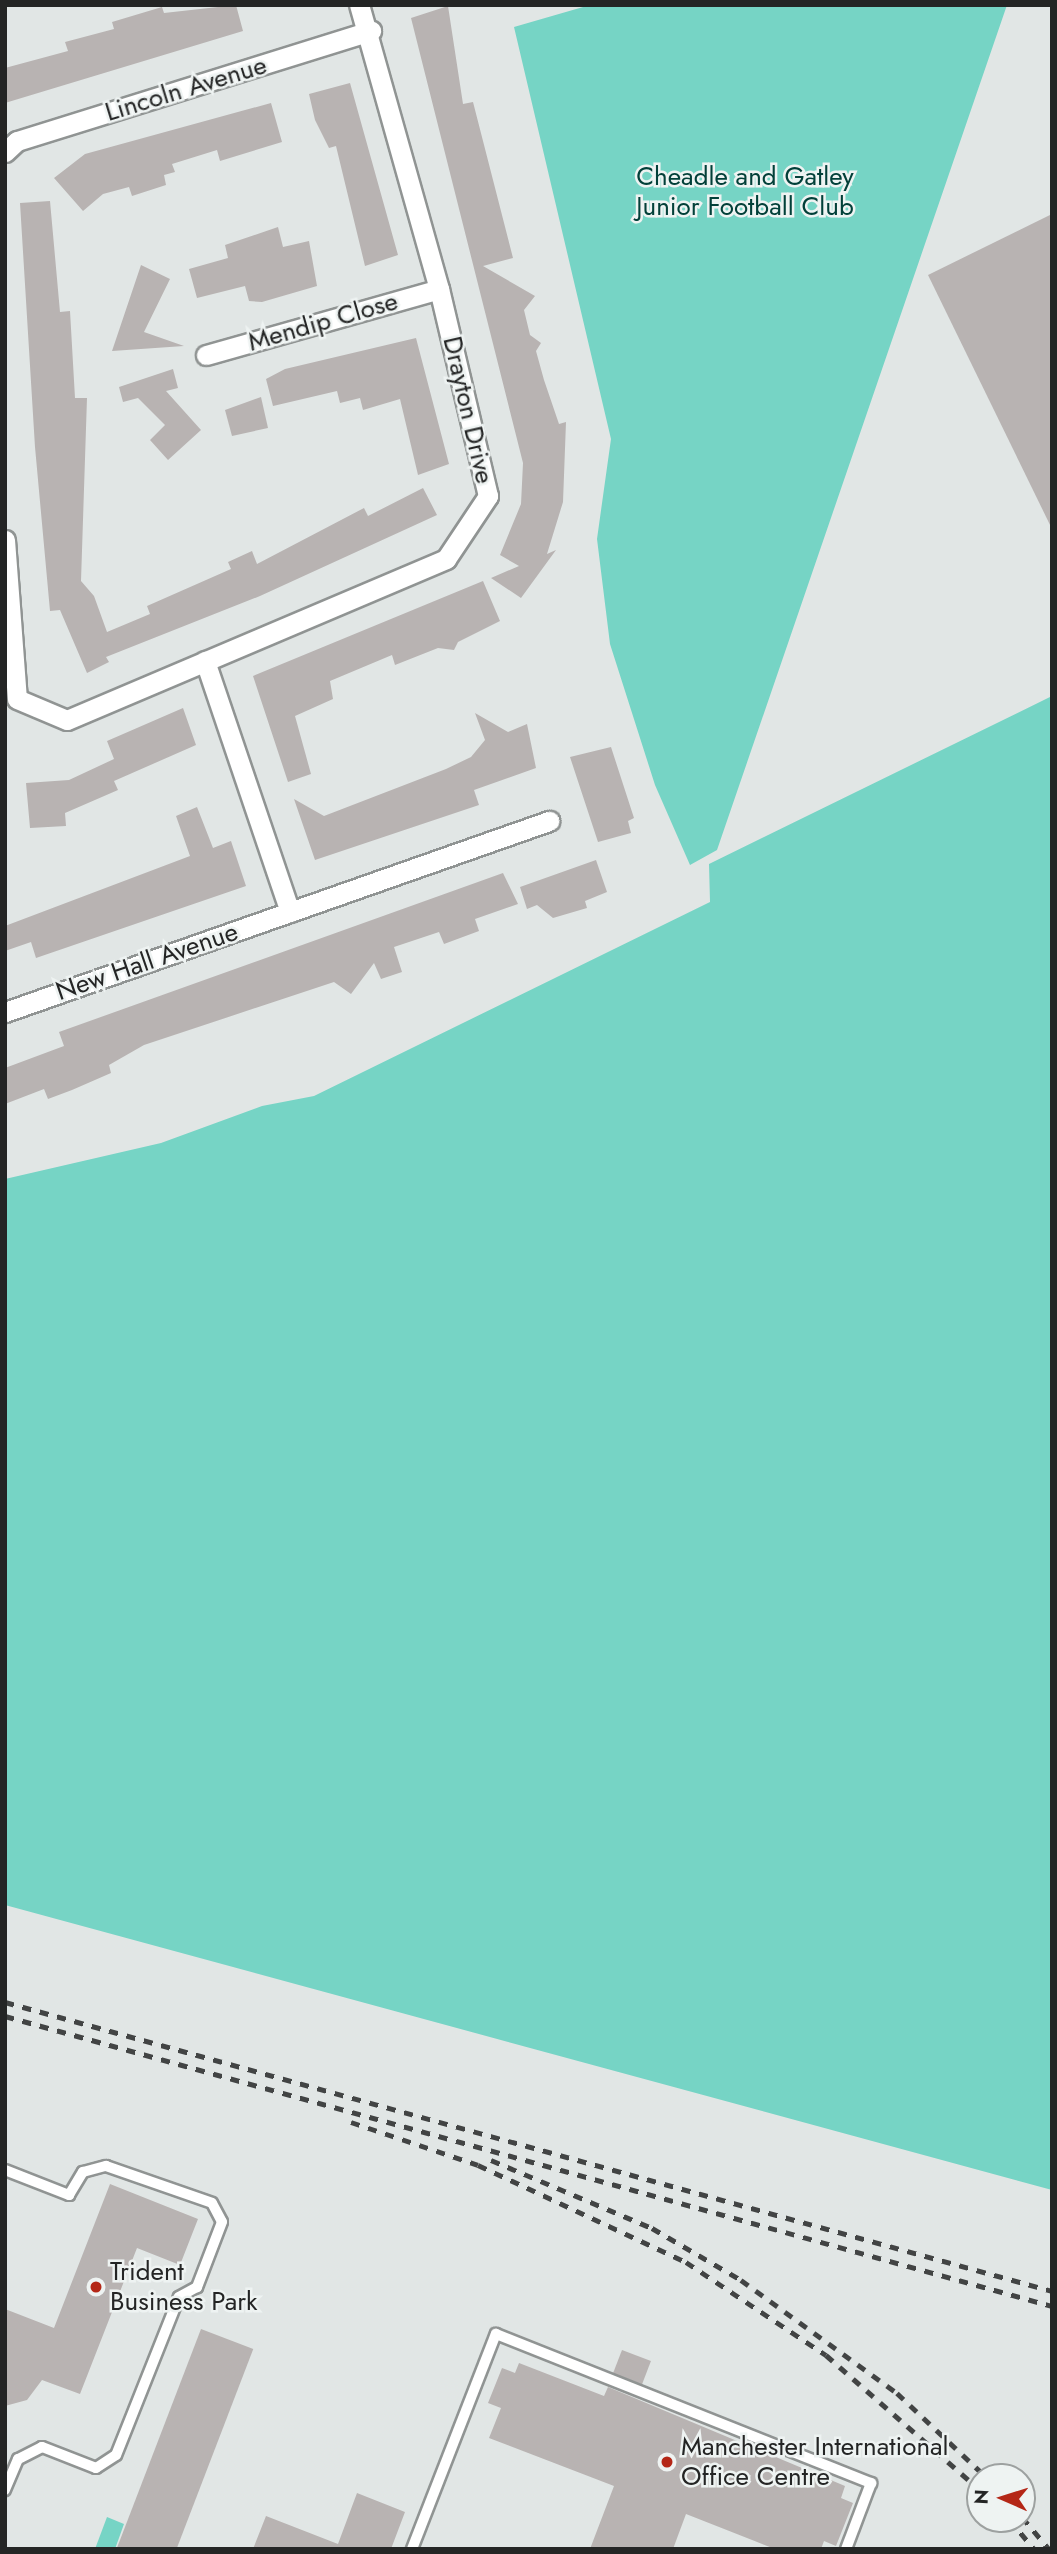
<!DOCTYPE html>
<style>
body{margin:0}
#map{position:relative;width:1057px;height:2554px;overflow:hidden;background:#e1e6e5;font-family:Jost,sans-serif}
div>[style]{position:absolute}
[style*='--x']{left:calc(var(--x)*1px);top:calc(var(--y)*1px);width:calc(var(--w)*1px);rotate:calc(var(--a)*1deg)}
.green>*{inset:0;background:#76d4c5}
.building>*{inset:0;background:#b8b3b2;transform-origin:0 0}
.roads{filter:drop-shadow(2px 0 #909493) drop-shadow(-2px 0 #909493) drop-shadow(0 2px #909493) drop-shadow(0 -2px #909493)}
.service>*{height:10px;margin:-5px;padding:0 5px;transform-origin:5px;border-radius:5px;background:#fff}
.minor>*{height:19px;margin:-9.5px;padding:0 9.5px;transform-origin:9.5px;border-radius:9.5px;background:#fff}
.rail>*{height:5px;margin-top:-2.5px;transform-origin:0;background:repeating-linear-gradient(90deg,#424444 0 9px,transparent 0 18px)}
.dots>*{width:19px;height:19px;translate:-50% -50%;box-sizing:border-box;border:4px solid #eef3f2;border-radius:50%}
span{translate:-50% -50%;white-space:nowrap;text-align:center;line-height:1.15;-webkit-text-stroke:5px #eef3f2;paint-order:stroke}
.street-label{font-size:26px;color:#242525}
.park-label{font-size:26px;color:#024039}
.poi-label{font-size:26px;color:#242525}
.left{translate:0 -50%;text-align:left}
.frame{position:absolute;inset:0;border:7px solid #242525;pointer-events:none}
.north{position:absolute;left:966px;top:2463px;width:70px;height:70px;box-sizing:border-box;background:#eef3f2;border:2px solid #9da1a0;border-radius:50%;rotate:273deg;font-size:19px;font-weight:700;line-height:28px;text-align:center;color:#242525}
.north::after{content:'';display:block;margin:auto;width:24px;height:32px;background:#b42717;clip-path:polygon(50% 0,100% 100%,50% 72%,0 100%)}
</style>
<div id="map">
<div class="green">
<div style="clip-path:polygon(590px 5px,1007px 5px,717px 850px,690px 865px,655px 785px,610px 644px,597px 539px,611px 439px,514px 27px)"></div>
<div style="clip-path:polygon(1052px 696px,1052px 2190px,5px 1905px,5px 1179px,161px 1143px,262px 1106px,314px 1096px,710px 902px,709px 864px)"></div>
<div style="clip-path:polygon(107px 2517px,124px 2524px,115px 2549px,95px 2549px)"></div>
</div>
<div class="building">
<div style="clip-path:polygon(236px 5px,243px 31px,5px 103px,5px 68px,68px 51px,65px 42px,114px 29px,112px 22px,162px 7px,164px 13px)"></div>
<div style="clip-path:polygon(448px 6px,463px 104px,473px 102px,513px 258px,483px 266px,535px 296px,524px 310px,530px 335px,541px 343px,536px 351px,544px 380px,559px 424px,566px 422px,563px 502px,547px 554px,556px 550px,521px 598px,491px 578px,519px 566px,500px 555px,521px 504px,523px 463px,411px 18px)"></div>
<div style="clip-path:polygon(350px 83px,398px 255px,365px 266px,336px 146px,329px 148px,315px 120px,309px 94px)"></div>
<div style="clip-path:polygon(271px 103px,282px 142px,220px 161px,217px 150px,172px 164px,175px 172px,164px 175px,166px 185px,132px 196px,129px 187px,103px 194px,83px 211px,54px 178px,85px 154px)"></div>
<div style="clip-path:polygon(50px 201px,60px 312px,70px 311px,75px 398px,87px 398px,81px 581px,94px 596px,107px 632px,150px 614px,147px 606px,231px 569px,228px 562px,252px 551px,257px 564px,364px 508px,368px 516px,423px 488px,437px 515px,260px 596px,106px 657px,109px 662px,87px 673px,60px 610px,50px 611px,35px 447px,20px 203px)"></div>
<div style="clip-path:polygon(1052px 214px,1052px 529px,928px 275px)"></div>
<div style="clip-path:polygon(278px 227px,283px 247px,309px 241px,317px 286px,262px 302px,249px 301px,245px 286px,197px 298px,189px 269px,228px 258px,225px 245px)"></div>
<div style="clip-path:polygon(141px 265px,170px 279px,144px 332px,184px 346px,112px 351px)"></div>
<div style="clip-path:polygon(416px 338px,449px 464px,418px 475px,400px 399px,363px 410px,360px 398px,340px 403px,337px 391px,273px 406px,266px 379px,285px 369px)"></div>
<div style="clip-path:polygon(173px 369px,178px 388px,166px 391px,201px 430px,168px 460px,150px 440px,165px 425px,138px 398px,123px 402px,119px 387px)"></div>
<div style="clip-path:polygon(261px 397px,268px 428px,232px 436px,225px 410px)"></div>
<div style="clip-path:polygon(483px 581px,500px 621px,458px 642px,454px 650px,438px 648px,395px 665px,392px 655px,330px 681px,333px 699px,295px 716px,311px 774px,288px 782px,253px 676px)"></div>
<div style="clip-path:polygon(183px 708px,196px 745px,114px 781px,118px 790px,65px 813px,66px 826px,30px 828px,26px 783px,69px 780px,114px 759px,107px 741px)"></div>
<div style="clip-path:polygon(475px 713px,508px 732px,527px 724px,536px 768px,474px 790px,479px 805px,315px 860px,294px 799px,324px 816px,446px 769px,471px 757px,485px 740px)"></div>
<div style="clip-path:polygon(611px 747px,634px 818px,628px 821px,631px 833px,598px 842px,570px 757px)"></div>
<div style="clip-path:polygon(197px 807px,213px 848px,231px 841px,246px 886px,36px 958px,31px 942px,5px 951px,5px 926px,190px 856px,176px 816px)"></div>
<div style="clip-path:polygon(596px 860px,607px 892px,585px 901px,587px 908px,553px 918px,537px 905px,527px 909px,520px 887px)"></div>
<div style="clip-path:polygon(503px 873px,518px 904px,475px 919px,479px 931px,444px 944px,439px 932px,394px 947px,402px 972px,381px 979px,374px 963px,351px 994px,334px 982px,144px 1045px,109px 1065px,111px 1073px,72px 1090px,48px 1099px,44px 1089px,5px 1104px,5px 1068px,64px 1046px,59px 1032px)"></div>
<div style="clip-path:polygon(110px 2184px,198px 2219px,180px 2265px,137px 2248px,80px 2394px,42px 2380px,27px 2400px,5px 2406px,5px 2309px,54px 2328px)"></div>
<div style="left:201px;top:2329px;width:56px;height:236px;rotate:21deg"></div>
<div style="left:622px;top:2350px;width:31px;height:25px;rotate:21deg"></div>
<div style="clip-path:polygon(519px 2363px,604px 2396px,608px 2387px,845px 2486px,841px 2498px,853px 2503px,836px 2546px,824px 2541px,821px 2549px,775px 2549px,686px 2514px,673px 2549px,590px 2549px,614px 2486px,489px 2438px,501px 2408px,488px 2403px,502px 2368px,515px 2373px)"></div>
<div style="clip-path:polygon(357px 2493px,405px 2512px,391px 2549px,253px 2549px,266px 2516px,338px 2544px)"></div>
</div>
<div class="roads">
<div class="service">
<div style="--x:5;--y:2170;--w:69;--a:21.3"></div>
<div style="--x:69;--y:2195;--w:27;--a:-59"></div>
<div style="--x:83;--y:2172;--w:24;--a:-15"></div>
<div style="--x:106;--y:2166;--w:112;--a:19.2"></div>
<div style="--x:212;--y:2203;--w:21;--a:62"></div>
<div style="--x:222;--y:2222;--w:70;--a:111"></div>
<div style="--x:197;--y:2287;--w:21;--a:151"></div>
<div style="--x:179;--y:2297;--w:170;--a:111.7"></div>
<div style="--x:116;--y:2455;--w:24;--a:147"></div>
<div style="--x:96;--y:2468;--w:58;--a:-158.7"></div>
<div style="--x:42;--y:2447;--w:27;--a:153"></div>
<div style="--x:18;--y:2459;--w:34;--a:113"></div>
<div style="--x:412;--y:2549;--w:231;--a:-68.7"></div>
<div style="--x:496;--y:2334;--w:404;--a:21.7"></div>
<div style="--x:871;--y:2483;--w:71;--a:110.7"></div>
</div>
<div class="minor">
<div style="--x:5;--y:152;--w:16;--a:-43"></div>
<div style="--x:17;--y:141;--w:371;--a:-17.3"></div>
<div style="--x:206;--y:355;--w:242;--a:-15.8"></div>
<div style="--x:5;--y:540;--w:159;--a:85.7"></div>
<div style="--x:17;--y:699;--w:54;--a:22.8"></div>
<div style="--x:67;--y:720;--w:412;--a:-23"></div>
<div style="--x:446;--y:559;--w:76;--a:-56.3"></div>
<div style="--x:488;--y:496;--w:213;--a:-103.3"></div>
<div style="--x:439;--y:289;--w:295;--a:-105.7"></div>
<div style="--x:205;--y:661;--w:265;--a:71.3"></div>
<div style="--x:5;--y:1012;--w:577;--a:-19.35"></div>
</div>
</div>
<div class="rail">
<div style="--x:5;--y:2002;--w:1086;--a:15.43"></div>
<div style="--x:5;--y:2016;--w:1086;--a:15.48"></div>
<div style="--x:351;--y:2122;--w:134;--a:18.7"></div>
<div style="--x:478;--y:2165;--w:230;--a:25"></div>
<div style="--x:686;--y:2262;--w:168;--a:33.6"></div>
<div style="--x:826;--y:2355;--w:205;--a:41.2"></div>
<div style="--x:491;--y:2160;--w:175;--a:22.9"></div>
<div style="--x:652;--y:2228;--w:103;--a:30.3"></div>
<div style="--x:741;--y:2280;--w:193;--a:35.9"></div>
<div style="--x:897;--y:2393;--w:122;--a:43.3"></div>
<div style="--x:1022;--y:2517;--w:42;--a:49.8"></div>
<div style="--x:1009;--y:2519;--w:39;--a:50"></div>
</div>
<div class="dots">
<div style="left:96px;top:2287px;background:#b42717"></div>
<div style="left:667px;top:2462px;background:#b42717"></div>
</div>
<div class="street-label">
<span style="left:186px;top:89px;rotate:-17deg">Lincoln Avenue</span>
<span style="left:323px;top:322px;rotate:-16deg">Mendip Close</span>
<span style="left:468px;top:410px;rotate:77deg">Drayton Drive</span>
<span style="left:147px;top:962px;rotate:-19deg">New Hall Avenue</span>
</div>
<div class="park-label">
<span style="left:745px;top:192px">Cheadle and Gatley<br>Junior Football Club</span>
</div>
<div class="poi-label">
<span class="left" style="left:110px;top:2287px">Trident<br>Business Park</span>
<span class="left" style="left:681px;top:2462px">Manchester International<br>Office Centre</span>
</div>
<div class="frame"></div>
<div class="north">N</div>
</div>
